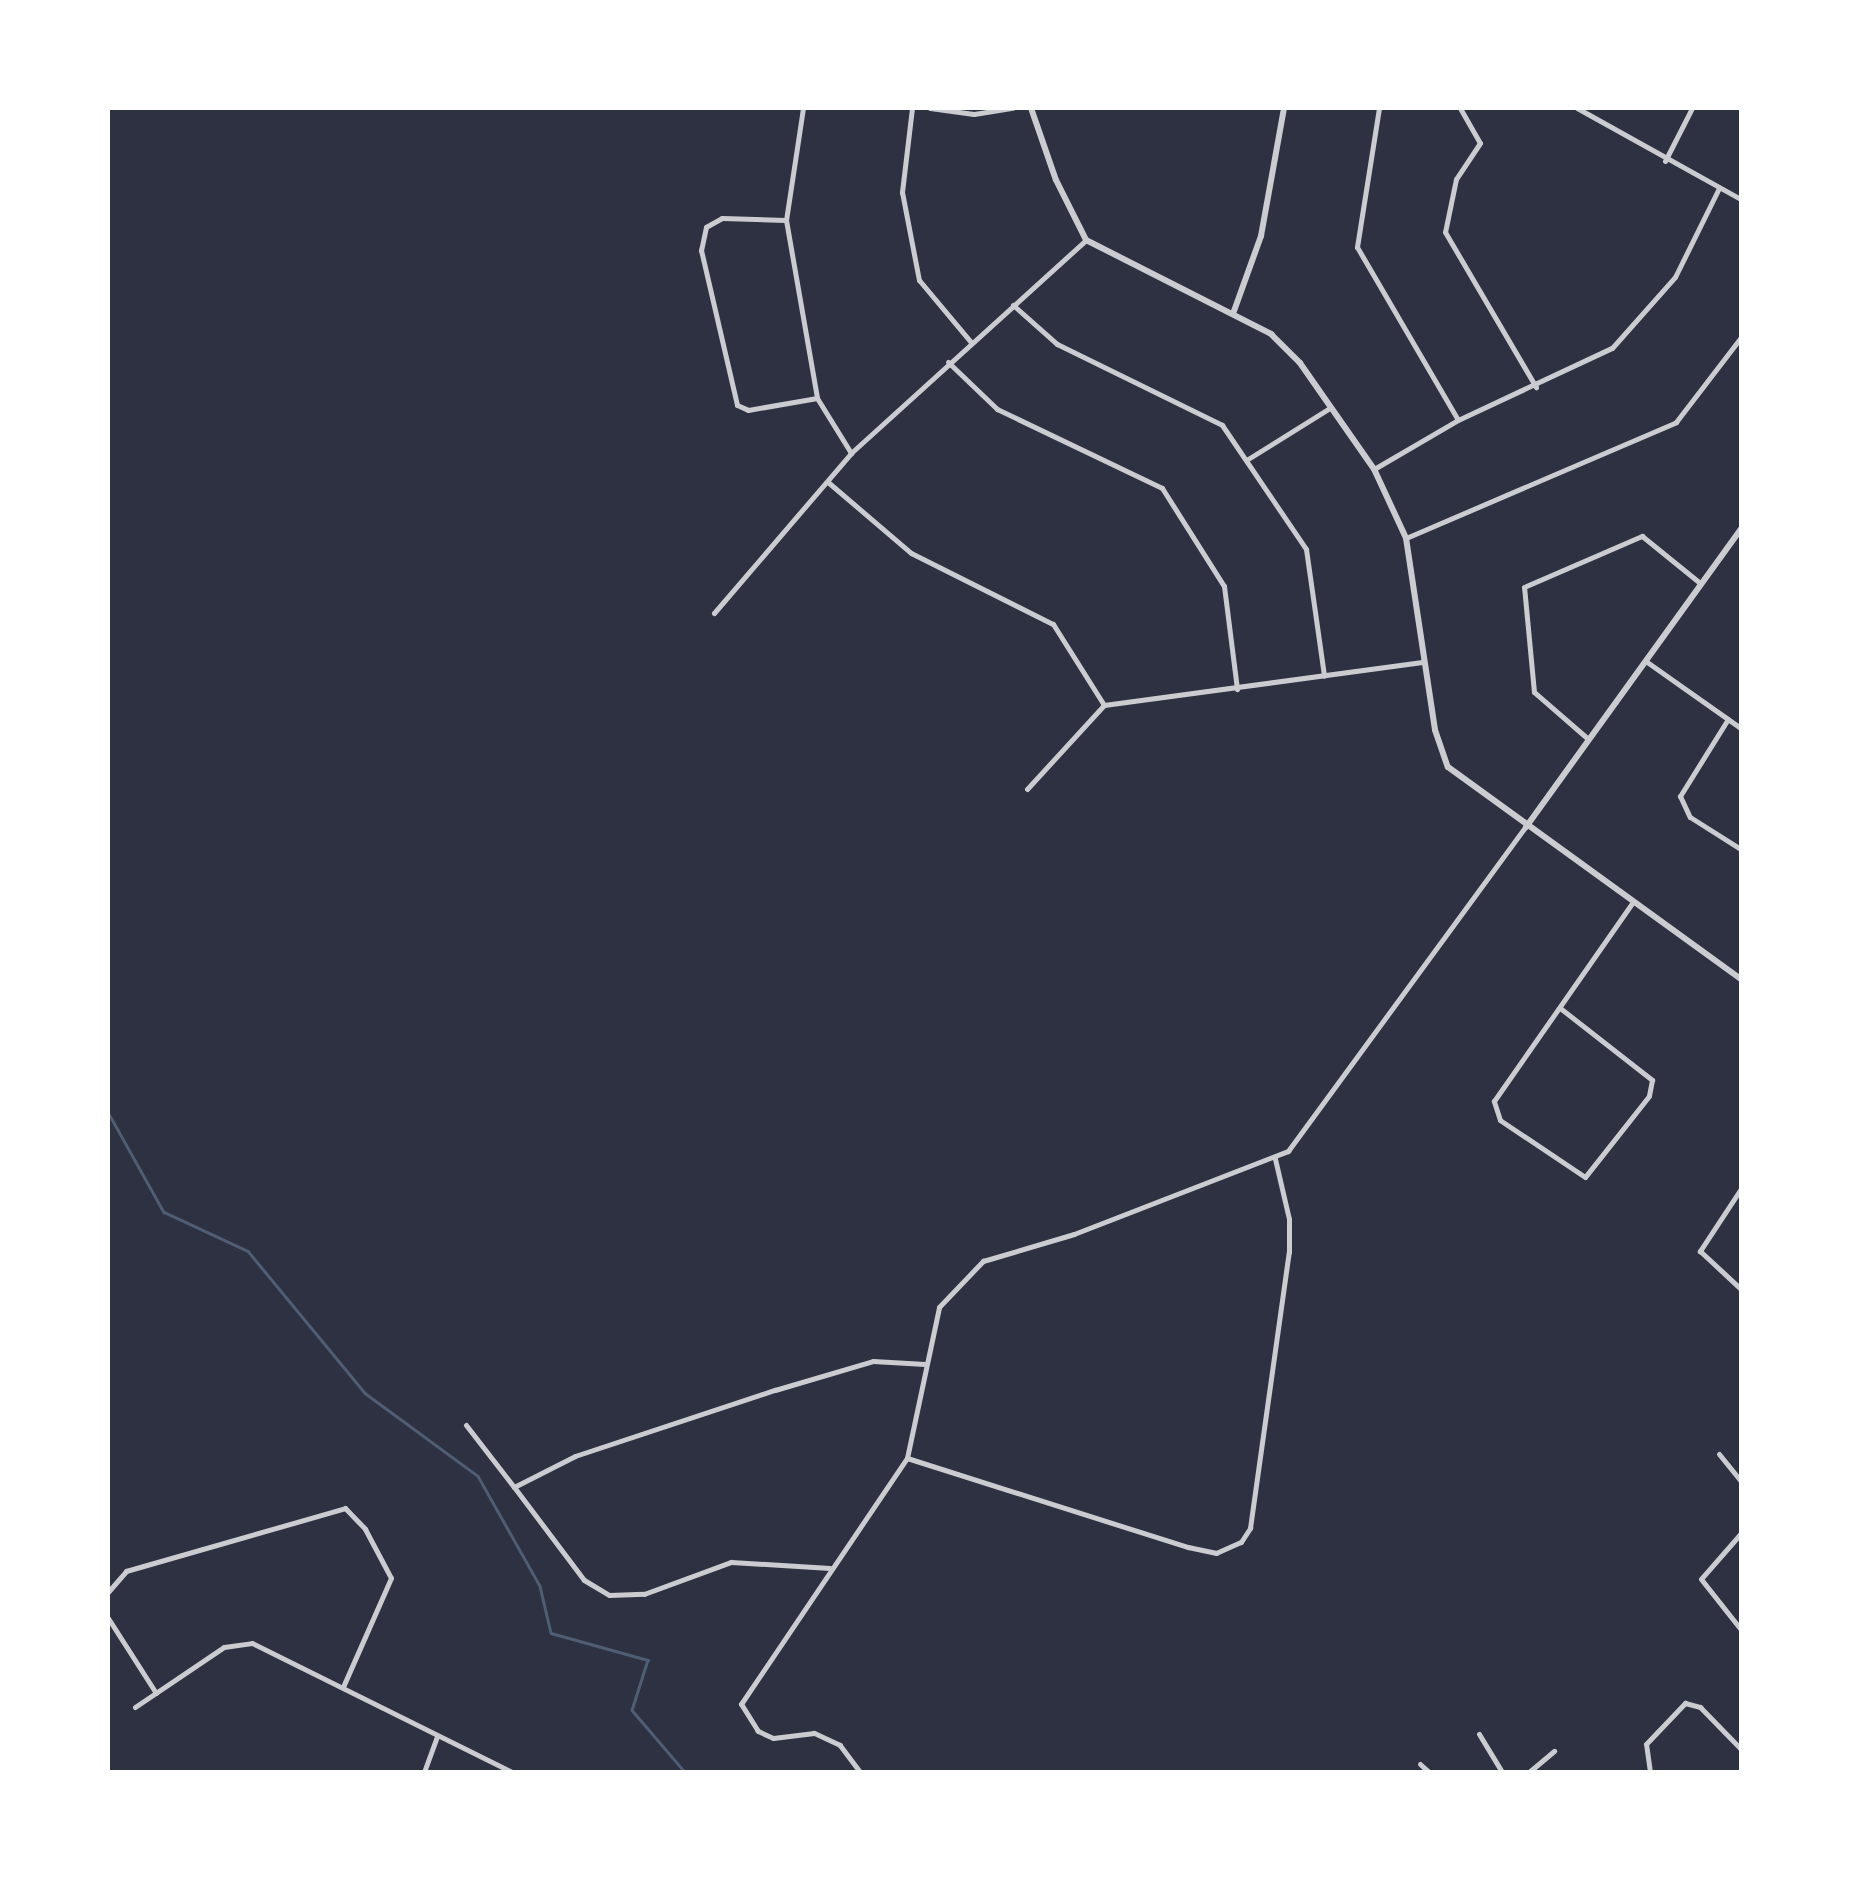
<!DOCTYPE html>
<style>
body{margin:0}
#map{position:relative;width:1849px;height:1880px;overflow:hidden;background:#2d3142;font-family:Merriweather,serif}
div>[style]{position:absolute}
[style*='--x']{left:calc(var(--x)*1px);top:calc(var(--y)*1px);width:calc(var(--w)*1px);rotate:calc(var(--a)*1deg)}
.stream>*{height:2.5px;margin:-1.25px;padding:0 1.25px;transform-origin:1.25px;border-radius:1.25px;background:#4f5d75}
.minor>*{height:5px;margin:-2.5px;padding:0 2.5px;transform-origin:2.5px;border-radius:2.5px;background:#caccd0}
.tertiary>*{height:6px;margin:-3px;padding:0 3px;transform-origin:3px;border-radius:3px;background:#caccd0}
span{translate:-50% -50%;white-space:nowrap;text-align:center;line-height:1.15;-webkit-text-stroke:10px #fff;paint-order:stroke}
.frame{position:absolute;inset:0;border:110px solid #fff;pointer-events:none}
</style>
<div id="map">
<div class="stream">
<div style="--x:108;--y:1112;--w:115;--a:60.8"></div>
<div style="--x:164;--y:1212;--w:93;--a:24.9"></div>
<div style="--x:248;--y:1251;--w:184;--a:50.5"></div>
<div style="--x:365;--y:1393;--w:140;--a:36.3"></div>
<div style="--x:478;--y:1476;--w:126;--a:60.6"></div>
<div style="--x:540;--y:1586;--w:48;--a:76.8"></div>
<div style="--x:551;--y:1633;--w:101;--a:15.6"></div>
<div style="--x:648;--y:1660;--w:52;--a:107.7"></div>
<div style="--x:632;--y:1710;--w:82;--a:49.5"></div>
</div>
<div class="minor">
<div style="--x:803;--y:108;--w:113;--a:98.6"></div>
<div style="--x:786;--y:220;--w:181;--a:80.1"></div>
<div style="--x:817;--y:398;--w:65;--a:58.3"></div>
<div style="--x:912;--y:108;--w:85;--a:96.8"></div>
<div style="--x:902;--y:192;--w:90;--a:79.1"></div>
<div style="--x:919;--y:280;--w:80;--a:50.1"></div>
<div style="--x:930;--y:108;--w:44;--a:7.8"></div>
<div style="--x:974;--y:114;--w:39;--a:-9"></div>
<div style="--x:1379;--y:108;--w:141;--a:99"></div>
<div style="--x:1357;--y:247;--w:200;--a:59.7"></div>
<div style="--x:1460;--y:108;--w:40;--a:60.3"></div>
<div style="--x:1480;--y:143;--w:43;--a:123.7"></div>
<div style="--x:1456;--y:179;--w:54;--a:101.7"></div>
<div style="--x:1445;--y:232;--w:180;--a:59.6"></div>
<div style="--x:1577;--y:108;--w:189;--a:29.1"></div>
<div style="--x:1665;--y:161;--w:59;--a:-63"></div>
<div style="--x:785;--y:220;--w:63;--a:-178.2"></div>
<div style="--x:722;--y:218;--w:18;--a:151"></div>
<div style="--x:706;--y:227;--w:24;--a:102"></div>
<div style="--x:701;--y:250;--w:159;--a:76.9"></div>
<div style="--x:737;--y:405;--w:12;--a:24"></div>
<div style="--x:748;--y:410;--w:70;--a:-9.9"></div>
<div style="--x:1013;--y:305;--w:59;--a:41.6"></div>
<div style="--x:1057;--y:344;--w:184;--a:26.1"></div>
<div style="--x:1222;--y:425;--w:150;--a:55.9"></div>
<div style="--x:1306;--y:549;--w:128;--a:81.9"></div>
<div style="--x:948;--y:362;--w:68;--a:43.8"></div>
<div style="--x:997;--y:409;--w:183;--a:25.6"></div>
<div style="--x:1162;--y:488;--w:116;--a:57.7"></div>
<div style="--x:1224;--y:586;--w:104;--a:82.8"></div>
<div style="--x:1248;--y:459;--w:97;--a:-31.9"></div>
<div style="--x:1374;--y:469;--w:97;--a:-30.3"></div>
<div style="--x:1458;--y:420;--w:170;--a:-25.1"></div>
<div style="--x:1612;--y:348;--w:95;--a:-48.4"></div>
<div style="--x:1675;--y:277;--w:99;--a:-63.7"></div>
<div style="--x:829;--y:483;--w:108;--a:40.5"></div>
<div style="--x:911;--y:553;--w:159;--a:26.6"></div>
<div style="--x:1053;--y:624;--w:96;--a:57.8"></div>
<div style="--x:1104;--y:705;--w:323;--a:-7.7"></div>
<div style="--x:1406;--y:538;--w:294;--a:-23.2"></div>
<div style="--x:1676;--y:422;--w:108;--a:-52.5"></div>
<div style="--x:714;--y:613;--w:211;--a:-49.4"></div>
<div style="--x:851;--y:453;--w:317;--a:-42.2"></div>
<div style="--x:1647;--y:662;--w:116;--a:35.2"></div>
<div style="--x:1728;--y:719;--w:91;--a:121.9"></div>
<div style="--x:1680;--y:796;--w:23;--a:65"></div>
<div style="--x:1690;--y:817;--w:62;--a:32.4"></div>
<div style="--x:1587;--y:738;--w:70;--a:-139"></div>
<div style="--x:1534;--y:692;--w:105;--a:-95.4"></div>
<div style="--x:1524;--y:587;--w:129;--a:-23.4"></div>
<div style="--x:1642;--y:536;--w:75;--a:39"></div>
<div style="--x:1027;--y:789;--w:114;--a:-47.5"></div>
<div style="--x:1560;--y:1008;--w:117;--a:38"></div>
<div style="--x:1652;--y:1080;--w:16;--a:101"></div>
<div style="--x:1649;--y:1096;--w:103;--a:128.3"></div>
<div style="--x:1585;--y:1177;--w:102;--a:-146.2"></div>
<div style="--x:1500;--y:1120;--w:20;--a:-108"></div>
<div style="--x:1494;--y:1101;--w:243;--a:-55.1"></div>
<div style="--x:1742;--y:1187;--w:77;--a:123.3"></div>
<div style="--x:1700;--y:1251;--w:57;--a:42.9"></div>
<div style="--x:466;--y:1425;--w:78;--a:52.3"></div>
<div style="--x:514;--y:1487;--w:68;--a:-26.9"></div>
<div style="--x:575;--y:1456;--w:211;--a:-18.3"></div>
<div style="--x:775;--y:1390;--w:102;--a:-16.5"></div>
<div style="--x:873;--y:1361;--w:52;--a:3.3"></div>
<div style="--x:1719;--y:1454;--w:36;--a:51"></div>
<div style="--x:907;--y:1458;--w:295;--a:17.6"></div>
<div style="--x:1188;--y:1547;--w:29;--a:12"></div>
<div style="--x:1216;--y:1553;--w:27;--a:-24"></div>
<div style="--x:1241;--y:1542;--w:17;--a:-57"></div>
<div style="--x:1250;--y:1528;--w:279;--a:-82"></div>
<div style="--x:1289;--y:1252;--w:33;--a:-90"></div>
<div style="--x:1289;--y:1219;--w:62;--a:-103.1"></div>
<div style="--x:514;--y:1487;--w:116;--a:53"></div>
<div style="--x:584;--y:1580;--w:29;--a:31"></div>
<div style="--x:609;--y:1595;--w:35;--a:-2"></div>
<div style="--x:644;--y:1594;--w:93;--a:-20.2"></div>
<div style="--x:731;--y:1562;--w:99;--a:3.5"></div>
<div style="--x:1742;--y:1532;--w:62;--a:131.1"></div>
<div style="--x:1701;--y:1579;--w:66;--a:51.7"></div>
<div style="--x:108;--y:1592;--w:28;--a:-49"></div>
<div style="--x:126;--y:1571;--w:228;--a:-16"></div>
<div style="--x:345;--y:1508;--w:29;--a:46"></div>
<div style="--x:365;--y:1529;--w:55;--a:62"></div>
<div style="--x:391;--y:1578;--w:119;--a:113.8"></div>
<div style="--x:108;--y:1618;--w:89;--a:57.4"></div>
<div style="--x:135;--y:1707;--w:107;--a:-34"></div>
<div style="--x:224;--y:1647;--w:28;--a:-8"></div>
<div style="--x:252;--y:1643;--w:290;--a:26.4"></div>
<div style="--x:1479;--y:1734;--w:44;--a:58.8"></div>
<div style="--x:1420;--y:1764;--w:12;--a:42"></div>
<div style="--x:424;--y:1772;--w:38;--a:-70"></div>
<div style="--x:860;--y:1772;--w:34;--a:-127"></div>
<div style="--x:840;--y:1745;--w:29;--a:-155"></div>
<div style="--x:814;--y:1733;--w:41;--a:173"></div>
<div style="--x:773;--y:1738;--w:17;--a:-155"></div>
<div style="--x:758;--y:1731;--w:32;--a:-122"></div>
<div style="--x:741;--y:1704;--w:297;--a:-56"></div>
<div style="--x:907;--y:1458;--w:154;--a:-78"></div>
<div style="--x:939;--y:1307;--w:64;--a:-46.3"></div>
<div style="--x:983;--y:1261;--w:95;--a:-16.5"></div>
<div style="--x:1074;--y:1234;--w:230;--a:-21.2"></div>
<div style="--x:1288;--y:1151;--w:401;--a:-53.8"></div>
<div style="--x:1529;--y:1772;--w:33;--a:-40"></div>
<div style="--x:1650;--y:1772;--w:28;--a:-98"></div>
<div style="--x:1646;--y:1744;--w:57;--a:-46.4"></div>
<div style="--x:1685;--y:1703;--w:16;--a:15"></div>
<div style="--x:1700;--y:1707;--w:60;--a:45.7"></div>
</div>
<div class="tertiary">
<div style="--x:1031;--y:108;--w:76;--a:70.9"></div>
<div style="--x:1056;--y:180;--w:67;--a:63.4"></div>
<div style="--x:1086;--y:240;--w:208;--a:26.9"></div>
<div style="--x:1271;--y:334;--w:41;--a:45"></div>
<div style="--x:1300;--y:363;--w:129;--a:55.1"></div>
<div style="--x:1374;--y:469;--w:76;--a:65.1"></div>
<div style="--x:1406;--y:538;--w:194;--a:81.4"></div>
<div style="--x:1435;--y:730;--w:39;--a:71"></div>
<div style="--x:1448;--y:767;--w:363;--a:35.9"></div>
<div style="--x:1234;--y:311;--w:80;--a:-70.2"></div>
<div style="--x:1261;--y:236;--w:130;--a:-79.8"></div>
<div style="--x:1526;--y:827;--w:369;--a:-54.2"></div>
</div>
<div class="frame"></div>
</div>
